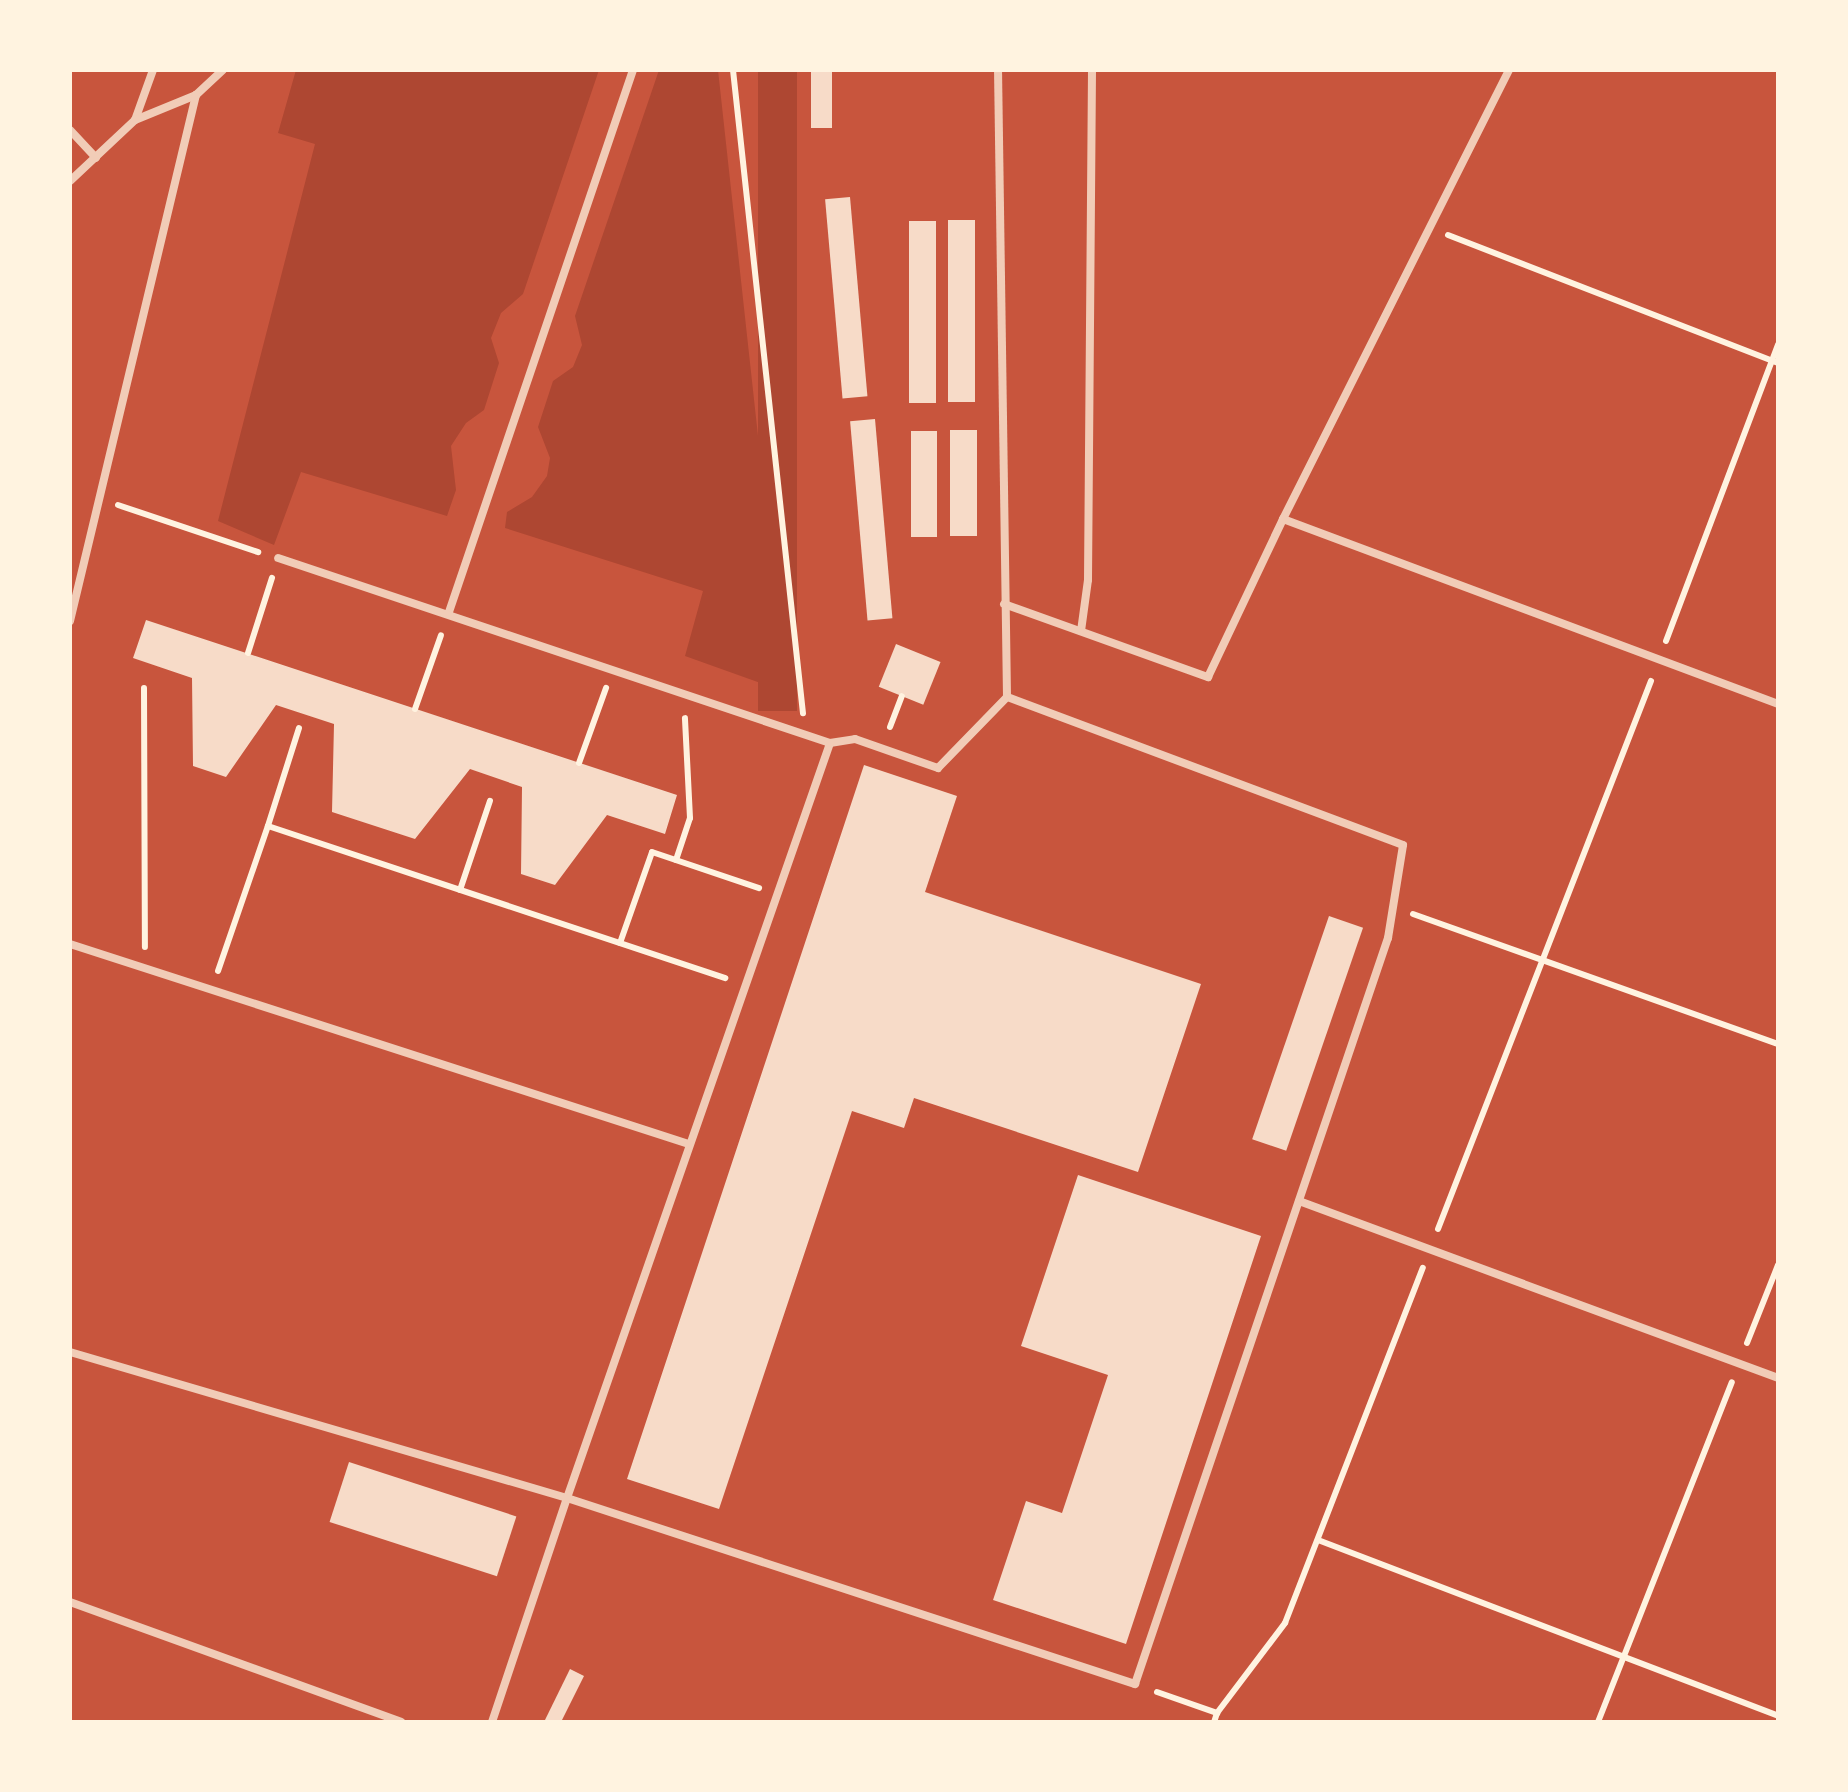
<!DOCTYPE html>
<style>
body{margin:0}
#map{position:relative;width:1848px;height:1792px;overflow:hidden;background:#c8553d;font-family:Arial,sans-serif}
div>[style]{position:absolute}
[style*='--x']{left:calc(var(--x)*1px);top:calc(var(--y)*1px);width:calc(var(--w)*1px);rotate:calc(var(--a)*1deg)}
.green>*{inset:0;background:#ae4732;transform-origin:0 0}
.building>*{inset:0;background:#f7dbc8;transform-origin:0 0}
.path>*{height:6px;margin:-3px;padding:0 3px;transform-origin:3px;border-radius:3px;background:#fff3e0}
.service>*{height:8px;margin:-4px;padding:0 4px;transform-origin:4px;border-radius:4px;background:#f1ccb7}
span{translate:-50% -50%;white-space:nowrap;text-align:center;line-height:1.15;-webkit-text-stroke:8px #fff3e0;paint-order:stroke}
.frame{position:absolute;inset:0;border:72px solid #fff3e0;pointer-events:none}
</style>
<div id="map">
<div class="green">
<div style="clip-path:polygon(296px 70px,599px 70px,523px 294px,501px 313px,491px 338px,499px 363px,484px 410px,466px 423px,451px 446px,456px 490px,447px 516px,301px 472px,274px 545px,218px 521px,315px 144px,278px 133px)"></div>
<div style="clip-path:polygon(659px 70px,718px 70px,786px 692px,685px 656px,703px 591px,505px 528px,507px 512px,532px 497px,547px 476px,550px 458px,538px 427px,553px 381px,573px 367px,582px 345px,575px 316px)"></div>
<div style="left:758px;top:70px;width:39px;height:641px"></div>
</div>
<div class="building">
<div style="left:811px;top:70px;width:21px;height:58px"></div>
<div style="left:850px;top:197px;width:200px;height:25px;rotate:85deg"></div>
<div style="left:948px;top:220px;width:27px;height:182px"></div>
<div style="left:909px;top:221px;width:27px;height:182px"></div>
<div style="left:875px;top:419px;width:200px;height:25px;rotate:85deg"></div>
<div style="left:950px;top:430px;width:27px;height:106px"></div>
<div style="left:911px;top:431px;width:26px;height:106px"></div>
<div style="clip-path:polygon(146px 620px,677px 795px,665px 834px,607px 815px,555px 885px,521px 874px,522px 787px,470px 769px,415px 839px,332px 812px,334px 724px,276px 705px,226px 777px,193px 766px,192px 678px,133px 658px)"></div>
<div style="left:896px;top:644px;width:48px;height:46px;rotate:22deg"></div>
<div style="clip-path:polygon(864px 765px,957px 796px,925px 892px,1201px 984px,1138px 1172px,914px 1098px,904px 1128px,852px 1111px,719px 1509px,627px 1479px)"></div>
<div style="left:1329px;top:916px;width:36px;height:236px;rotate:19deg"></div>
<div style="clip-path:polygon(1078px 1175px,1261px 1236px,1126px 1644px,993px 1600px,1026px 1501px,1062px 1513px,1108px 1375px,1021px 1346px)"></div>
<div style="left:349px;top:1462px;width:176px;height:63px;rotate:18deg"></div>
<div style="clip-path:polygon(570px 1669px,584px 1676px,561px 1722px,544px 1722px)"></div>
</div>
<div class="path">
<div style="--x:733;--y:70;--w:647;--a:83.79"></div>
<div style="--x:1448;--y:235;--w:354;--a:21.2"></div>
<div style="--x:118;--y:505;--w:148;--a:18.6"></div>
<div style="--x:1666;--y:641;--w:317;--a:-69.3"></div>
<div style="--x:248;--y:653;--w:79;--a:-72.3"></div>
<div style="--x:144;--y:688;--w:259;--a:89.8"></div>
<div style="--x:415;--y:709;--w:78;--a:-70.6"></div>
<div style="--x:890;--y:727;--w:33;--a:-69"></div>
<div style="--x:299;--y:728;--w:103;--a:107.6"></div>
<div style="--x:268;--y:826;--w:482;--a:18.4"></div>
<div style="--x:579;--y:763;--w:80;--a:-70.2"></div>
<div style="--x:676;--y:860;--w:44;--a:-71.6"></div>
<div style="--x:690;--y:818;--w:100;--a:-92.9"></div>
<div style="--x:460;--y:890;--w:94;--a:-71.4"></div>
<div style="--x:1413;--y:914;--w:387;--a:19.6"></div>
<div style="--x:620;--y:943;--w:96;--a:-70.6"></div>
<div style="--x:652;--y:852;--w:113;--a:18.6"></div>
<div style="--x:218;--y:971;--w:153;--a:-71"></div>
<div style="--x:1438;--y:1229;--w:588;--a:-68.76"></div>
<div style="--x:1747;--y:1343;--w:84;--a:-68.3"></div>
<div style="--x:1318;--y:1540;--w:493;--a:20.9"></div>
<div style="--x:1157;--y:1692;--w:64;--a:19.3"></div>
<div style="--x:1217;--y:1713;--w:9;--a:108"></div>
<div style="--x:1217;--y:1713;--w:113;--a:-52.9"></div>
<div style="--x:1285;--y:1623;--w:381;--a:-68.8"></div>
<div style="--x:1598;--y:1722;--w:365;--a:-68.5"></div>
</div>
<div class="service">
<div style="--x:135;--y:120;--w:53;--a:-70.2"></div>
<div style="--x:70;--y:130;--w:38;--a:47"></div>
<div style="--x:70;--y:181;--w:89;--a:-43.2"></div>
<div style="--x:135;--y:120;--w:66;--a:-22.3"></div>
<div style="--x:196;--y:95;--w:37;--a:-43"></div>
<div style="--x:1283;--y:519;--w:503;--a:-63.28"></div>
<div style="--x:1004;--y:604;--w:217;--a:19.7"></div>
<div style="--x:1208;--y:677;--w:175;--a:-64.6"></div>
<div style="--x:1283;--y:519;--w:528;--a:20.49"></div>
<div style="--x:449;--y:612;--w:572;--a:-71.25"></div>
<div style="--x:70;--y:621;--w:541;--a:-76.53"></div>
<div style="--x:1081;--y:631;--w:51;--a:-82.2"></div>
<div style="--x:1088;--y:580;--w:510;--a:-89.55"></div>
<div style="--x:830;--y:743;--w:25;--a:-9"></div>
<div style="--x:855;--y:739;--w:88;--a:19.3"></div>
<div style="--x:938;--y:768;--w:99;--a:-45.8"></div>
<div style="--x:70;--y:944;--w:651;--a:17.91"></div>
<div style="--x:1299;--y:1201;--w:511;--a:20.28"></div>
<div style="--x:70;--y:1352;--w:518;--a:16.37"></div>
<div style="--x:567;--y:1498;--w:799;--a:-70.79"></div>
<div style="--x:830;--y:743;--w:582;--a:-161.47"></div>
<div style="--x:70;--y:1602;--w:352;--a:19.9"></div>
<div style="--x:492;--y:1722;--w:236;--a:-71.5"></div>
<div style="--x:567;--y:1498;--w:598;--a:18.13"></div>
<div style="--x:1135;--y:1684;--w:788;--a:-71.27"></div>
<div style="--x:1388;--y:938;--w:94;--a:-80.8"></div>
<div style="--x:1403;--y:845;--w:423;--a:-159.5"></div>
<div style="--x:1007;--y:697;--w:627;--a:-90.82"></div>
</div>
<div class="frame"></div>
</div>
